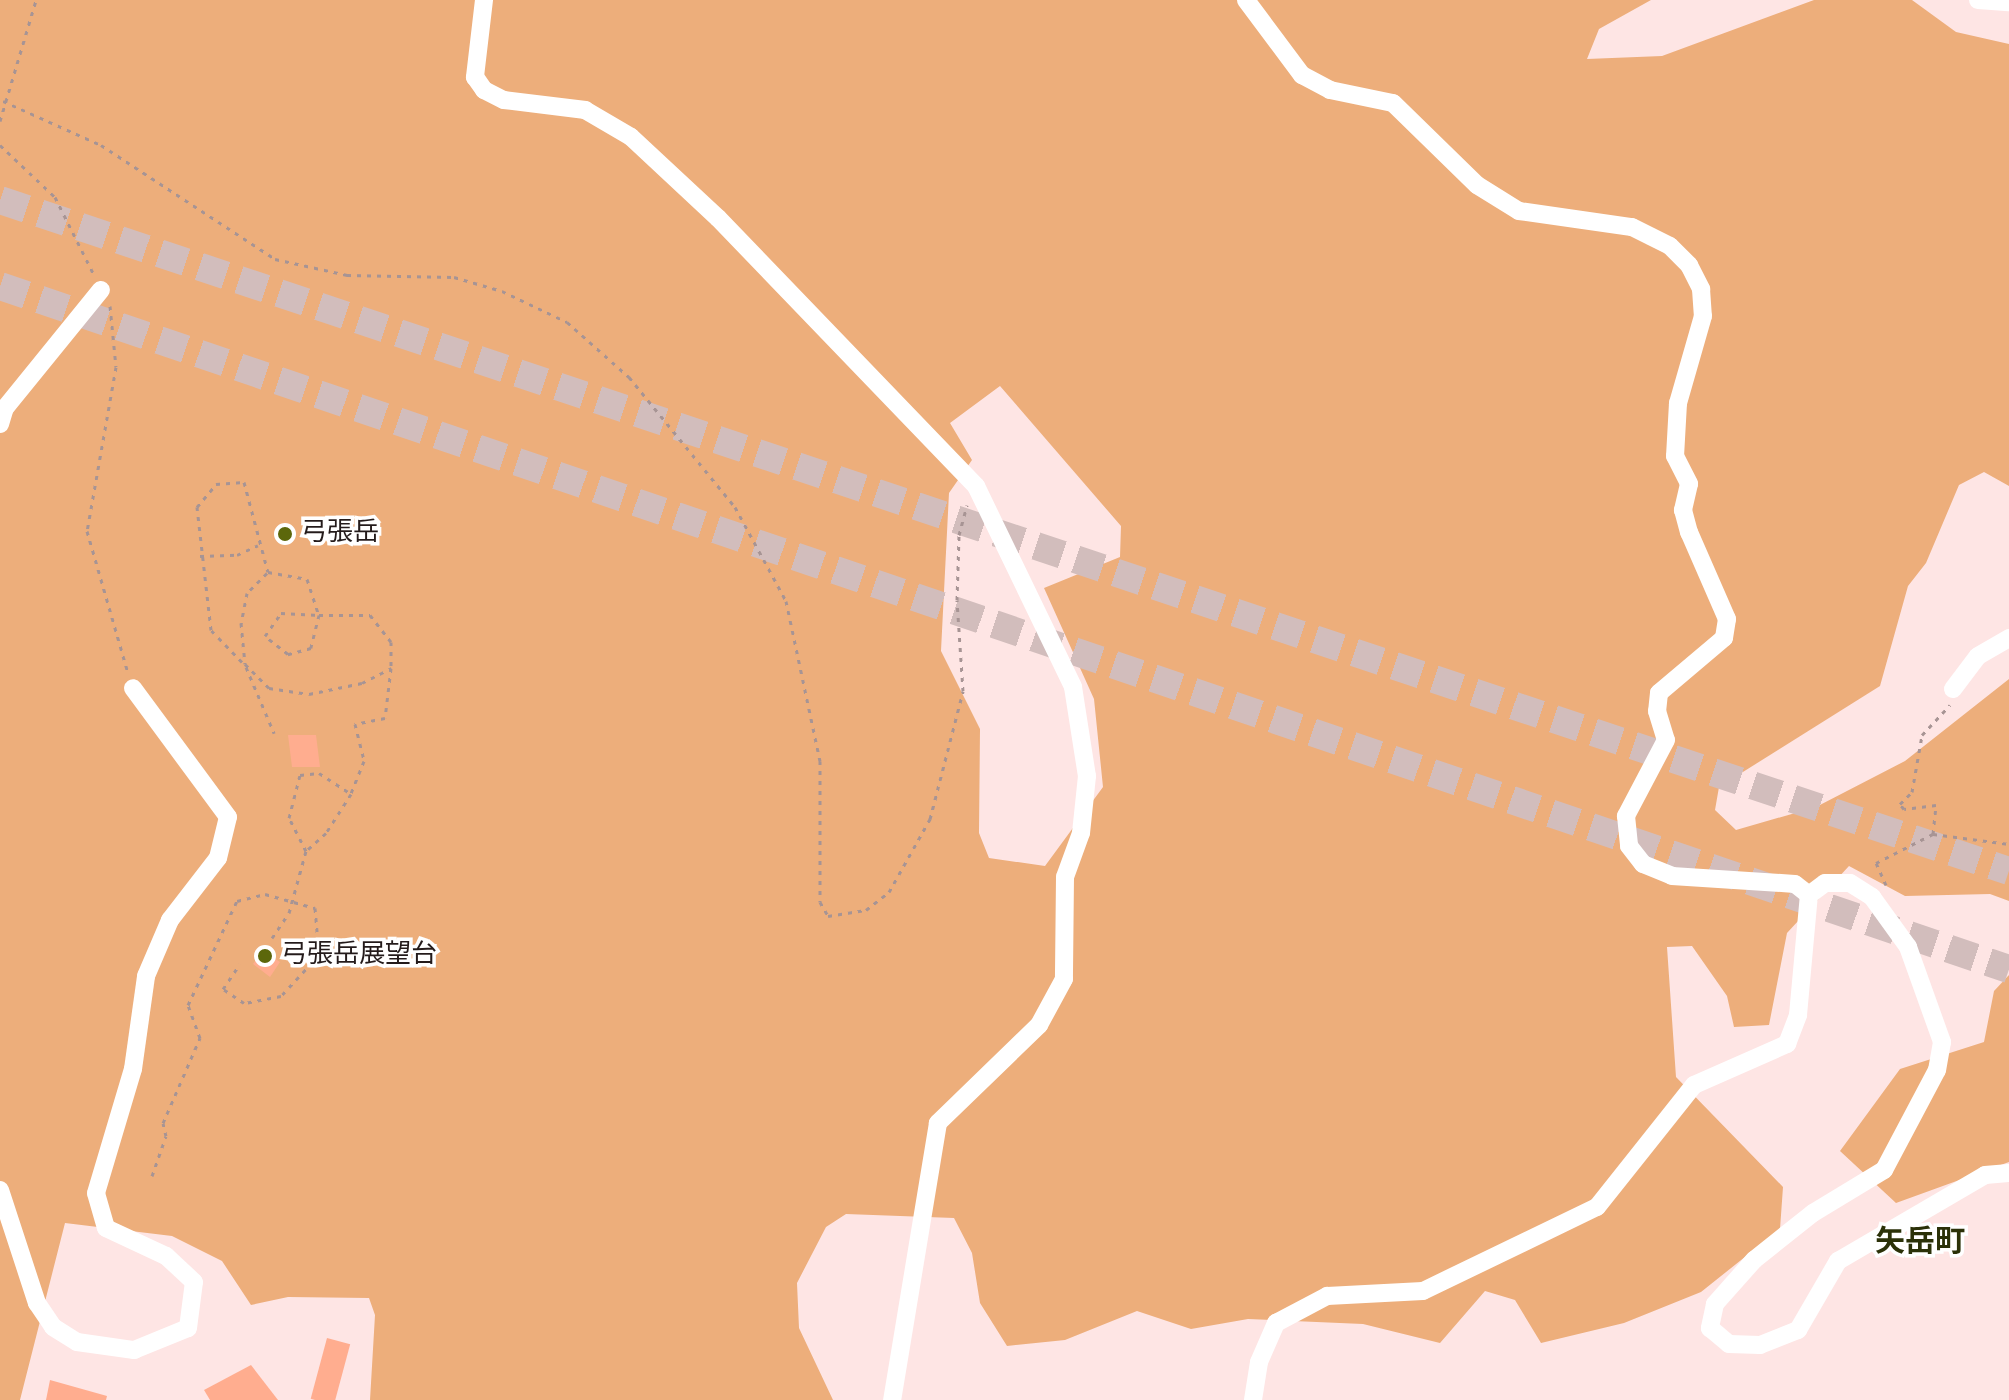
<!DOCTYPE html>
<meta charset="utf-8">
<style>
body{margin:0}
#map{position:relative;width:2009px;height:1400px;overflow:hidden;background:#fee5e4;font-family:Overpass,"Noto Sans JP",sans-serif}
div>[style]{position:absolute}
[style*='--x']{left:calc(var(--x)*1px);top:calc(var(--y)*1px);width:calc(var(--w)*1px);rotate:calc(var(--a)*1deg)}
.green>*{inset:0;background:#edae7b}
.building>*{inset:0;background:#ffad8f;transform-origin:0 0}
.highway-tunnel>*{height:28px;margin-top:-14px;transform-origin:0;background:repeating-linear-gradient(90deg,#d2bdbc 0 28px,transparent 0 42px)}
.path>*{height:3px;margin-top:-1.5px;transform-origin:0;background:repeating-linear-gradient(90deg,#a79494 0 4px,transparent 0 10px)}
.minor>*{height:18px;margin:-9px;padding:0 9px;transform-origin:9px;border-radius:9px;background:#fff}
.dots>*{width:22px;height:22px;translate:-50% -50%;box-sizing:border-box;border:4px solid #fff;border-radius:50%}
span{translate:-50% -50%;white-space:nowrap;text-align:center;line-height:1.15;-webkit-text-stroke:7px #fff;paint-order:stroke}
.poi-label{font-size:26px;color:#241b1b}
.left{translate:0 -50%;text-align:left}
.quarter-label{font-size:30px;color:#2b3108;font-weight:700}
</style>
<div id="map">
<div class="green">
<div style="clip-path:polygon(evenodd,0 0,1651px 0,1599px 29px,1587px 59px,1662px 56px,1814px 0,1912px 0,1956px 32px,2009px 44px,2009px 486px,1984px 472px,1959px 485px,1926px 563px,1908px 586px,1880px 686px,1719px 787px,1715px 810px,1736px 830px,1816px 807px,1905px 761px,2009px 679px,2009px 901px,1990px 894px,1905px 896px,1849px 866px,1787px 933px,1769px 1025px,1734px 1027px,1727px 996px,1692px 946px,1667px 947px,1676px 1077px,1783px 1187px,1780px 1229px,1701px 1292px,1624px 1323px,1541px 1343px,1515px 1300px,1485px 1291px,1440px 1343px,1363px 1324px,1248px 1319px,1191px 1329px,1137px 1311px,1065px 1340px,1007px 1346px,980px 1303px,972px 1253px,954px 1218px,846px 1214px,826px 1227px,797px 1283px,799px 1328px,833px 1400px,370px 1400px,375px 1315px,369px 1298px,288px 1297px,251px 1305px,222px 1261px,172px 1236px,65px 1223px,20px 1400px,0 1400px,0 0,1000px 386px,1121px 526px,1120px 557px,1044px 588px,1094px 699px,1103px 787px,1045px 866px,989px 858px,979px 833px,980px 729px,941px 651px,949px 493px,972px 460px,950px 423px,1000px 386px)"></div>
<div style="clip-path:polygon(2009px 975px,2009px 1162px,1896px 1203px,1840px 1151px,1900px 1069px,1984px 1042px,1994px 991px)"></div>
</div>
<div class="building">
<div style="clip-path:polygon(288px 735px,316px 735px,320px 767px,292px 767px)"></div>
<div style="clip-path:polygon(263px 951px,280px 962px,270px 977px,253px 964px)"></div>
<div style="left:327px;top:1338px;width:24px;height:63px;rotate:15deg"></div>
<div style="clip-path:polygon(251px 1365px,278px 1400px,210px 1400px,204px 1390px)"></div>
<div style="clip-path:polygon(50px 1380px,107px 1396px,106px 1400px,46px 1400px)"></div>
</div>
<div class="highway-tunnel">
<div style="--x:0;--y:200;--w:2118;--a:18.47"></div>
<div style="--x:0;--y:286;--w:2122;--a:18.78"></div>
</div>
<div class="path">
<div style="--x:3;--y:101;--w:107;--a:24.2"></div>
<div style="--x:101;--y:145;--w:208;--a:33.2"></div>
<div style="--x:275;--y:259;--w:74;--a:12.5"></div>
<div style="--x:347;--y:275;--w:107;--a:1.1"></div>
<div style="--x:454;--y:277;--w:50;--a:16.3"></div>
<div style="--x:502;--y:291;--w:72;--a:25.5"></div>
<div style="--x:567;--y:322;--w:83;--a:41.6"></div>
<div style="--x:629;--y:377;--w:168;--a:50.8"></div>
<div style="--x:735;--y:507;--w:107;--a:61.5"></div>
<div style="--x:786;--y:601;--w:164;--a:78"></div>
<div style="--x:820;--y:761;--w:141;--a:90"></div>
<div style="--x:820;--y:902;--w:16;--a:60"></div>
<div style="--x:828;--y:916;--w:38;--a:-9"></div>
<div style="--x:866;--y:910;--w:29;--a:-38"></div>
<div style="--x:889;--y:892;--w:84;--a:-60.7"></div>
<div style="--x:930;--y:819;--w:132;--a:-75.5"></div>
<div style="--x:963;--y:691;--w:91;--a:-93.8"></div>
<div style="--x:957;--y:600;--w:65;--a:-88.2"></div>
<div style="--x:959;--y:535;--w:31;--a:-75"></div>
<div style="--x:0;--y:121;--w:126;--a:-73.4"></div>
<div style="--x:0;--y:145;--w:76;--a:43.4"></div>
<div style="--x:55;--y:197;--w:87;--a:63.4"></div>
<div style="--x:110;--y:306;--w:61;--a:84.4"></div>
<div style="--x:116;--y:367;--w:167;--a:100"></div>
<div style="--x:87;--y:531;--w:148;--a:73.9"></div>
<div style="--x:200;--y:556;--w:37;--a:-2"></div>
<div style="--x:237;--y:555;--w:23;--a:-25"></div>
<div style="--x:267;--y:573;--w:28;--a:135"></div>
<div style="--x:247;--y:593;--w:31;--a:101"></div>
<div style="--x:241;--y:623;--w:41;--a:84.4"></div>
<div style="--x:245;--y:664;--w:34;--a:45"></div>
<div style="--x:269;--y:688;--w:40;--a:8.5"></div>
<div style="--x:309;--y:694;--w:54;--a:-11.7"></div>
<div style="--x:362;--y:683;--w:33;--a:-27"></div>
<div style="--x:391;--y:668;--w:50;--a:96.8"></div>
<div style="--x:385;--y:718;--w:31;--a:169"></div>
<div style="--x:355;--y:724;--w:38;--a:76"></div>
<div style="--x:364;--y:761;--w:35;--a:112"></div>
<div style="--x:242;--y:662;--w:45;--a:-134.1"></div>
<div style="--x:211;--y:630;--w:124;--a:-96.5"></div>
<div style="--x:197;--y:507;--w:30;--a:-50"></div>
<div style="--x:216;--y:484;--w:28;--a:-4"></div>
<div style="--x:244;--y:482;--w:93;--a:75.1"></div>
<div style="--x:268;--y:572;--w:40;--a:10"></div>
<div style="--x:307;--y:579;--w:38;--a:72"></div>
<div style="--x:319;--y:615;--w:34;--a:104"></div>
<div style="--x:311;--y:648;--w:24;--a:165"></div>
<div style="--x:288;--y:654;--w:29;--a:-142"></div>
<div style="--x:265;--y:636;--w:28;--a:-55"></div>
<div style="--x:281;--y:613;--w:38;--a:3"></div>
<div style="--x:319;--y:615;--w:51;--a:0"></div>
<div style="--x:370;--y:615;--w:34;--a:52"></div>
<div style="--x:391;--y:642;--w:26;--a:90"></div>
<div style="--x:246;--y:667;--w:72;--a:67"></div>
<div style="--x:1933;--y:834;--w:29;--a:-84"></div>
<div style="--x:1936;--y:805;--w:32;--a:173"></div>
<div style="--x:1904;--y:809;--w:6;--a:-129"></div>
<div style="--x:1900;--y:804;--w:17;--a:-45"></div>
<div style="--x:1912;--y:792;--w:58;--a:-80"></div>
<div style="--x:1922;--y:735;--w:41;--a:-47"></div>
<div style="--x:1886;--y:885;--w:24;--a:-114"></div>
<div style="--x:1876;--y:863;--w:64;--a:-27"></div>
<div style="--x:1933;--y:834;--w:77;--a:7.5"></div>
<div style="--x:272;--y:938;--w:30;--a:-56"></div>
<div style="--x:289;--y:913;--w:64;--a:-74.7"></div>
<div style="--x:306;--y:851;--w:37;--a:-117"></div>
<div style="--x:289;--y:818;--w:44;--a:-75.7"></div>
<div style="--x:300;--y:775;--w:19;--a:-6"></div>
<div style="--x:319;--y:773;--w:38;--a:33"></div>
<div style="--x:351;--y:794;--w:46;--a:122.7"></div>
<div style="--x:326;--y:833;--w:27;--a:138"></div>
<div style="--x:152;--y:1176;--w:42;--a:-70.7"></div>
<div style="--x:166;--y:1136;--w:13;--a:-103"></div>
<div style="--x:163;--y:1123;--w:93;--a:-66.5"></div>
<div style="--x:200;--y:1038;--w:35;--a:-110"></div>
<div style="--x:188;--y:1005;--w:115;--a:-64.8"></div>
<div style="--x:237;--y:901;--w:29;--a:-14"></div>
<div style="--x:265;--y:894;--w:52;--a:15.6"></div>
<div style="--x:315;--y:908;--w:47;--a:85.1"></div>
<div style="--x:319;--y:955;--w:56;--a:132.8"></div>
<div style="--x:281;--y:996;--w:38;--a:169"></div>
<div style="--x:244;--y:1003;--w:25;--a:-146"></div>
<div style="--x:223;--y:989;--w:30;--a:-56"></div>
</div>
<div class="minor">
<div style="--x:484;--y:0;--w:78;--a:96.7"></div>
<div style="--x:475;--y:77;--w:16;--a:55"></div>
<div style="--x:484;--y:90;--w:22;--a:27"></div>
<div style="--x:504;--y:100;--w:82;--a:7"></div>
<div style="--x:585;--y:110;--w:53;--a:30.4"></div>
<div style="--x:631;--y:137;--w:119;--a:43"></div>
<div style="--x:718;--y:218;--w:372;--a:46.1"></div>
<div style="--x:976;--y:486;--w:223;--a:64.2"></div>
<div style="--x:1073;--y:687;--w:90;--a:81.1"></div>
<div style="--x:1087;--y:776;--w:57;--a:96"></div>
<div style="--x:1081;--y:833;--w:47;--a:110"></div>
<div style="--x:1065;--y:877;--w:102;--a:90.6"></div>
<div style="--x:1064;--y:979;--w:52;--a:118.5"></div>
<div style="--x:1039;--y:1025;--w:141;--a:135.9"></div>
<div style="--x:938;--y:1123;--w:281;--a:99.4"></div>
<div style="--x:1246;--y:0;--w:94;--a:53.3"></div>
<div style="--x:1302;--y:75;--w:32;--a:28"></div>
<div style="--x:1330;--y:90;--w:64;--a:11.7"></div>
<div style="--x:1393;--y:103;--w:117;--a:44.3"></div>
<div style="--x:1477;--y:185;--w:49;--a:31.8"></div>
<div style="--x:1519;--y:211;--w:114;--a:8.1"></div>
<div style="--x:1632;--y:227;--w:42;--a:26.6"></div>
<div style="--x:1670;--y:246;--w:27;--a:45"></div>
<div style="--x:1689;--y:265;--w:27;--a:63"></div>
<div style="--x:1701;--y:289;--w:27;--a:86"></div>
<div style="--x:1703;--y:316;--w:91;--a:106"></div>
<div style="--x:1678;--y:403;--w:53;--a:93.2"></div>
<div style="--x:1675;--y:456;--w:31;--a:63"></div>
<div style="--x:1689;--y:484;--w:27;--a:103"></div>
<div style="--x:1683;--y:510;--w:23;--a:75"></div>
<div style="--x:1689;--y:532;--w:95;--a:66.4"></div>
<div style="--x:1727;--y:619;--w:19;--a:99"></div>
<div style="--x:1724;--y:638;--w:85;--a:139.8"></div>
<div style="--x:1659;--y:693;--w:18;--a:96"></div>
<div style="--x:1657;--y:711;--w:30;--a:73"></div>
<div style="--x:1666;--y:740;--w:86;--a:117.8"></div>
<div style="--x:1626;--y:816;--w:30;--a:84"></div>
<div style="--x:1629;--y:846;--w:23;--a:52"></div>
<div style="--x:1643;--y:864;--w:31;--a:22"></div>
<div style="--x:1672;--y:876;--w:123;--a:3.7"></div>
<div style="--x:1795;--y:884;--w:18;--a:38"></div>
<div style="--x:1978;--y:0;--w:31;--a:4"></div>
<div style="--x:0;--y:424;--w:17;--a:-73"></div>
<div style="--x:5;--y:408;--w:152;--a:-50.9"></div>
<div style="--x:1953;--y:689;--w:41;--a:-52.9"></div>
<div style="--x:1978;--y:656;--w:36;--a:-30"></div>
<div style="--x:0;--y:1190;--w:119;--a:71.9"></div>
<div style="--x:37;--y:1303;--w:29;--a:56"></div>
<div style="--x:53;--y:1327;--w:28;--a:32"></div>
<div style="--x:77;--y:1342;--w:58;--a:8"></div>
<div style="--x:134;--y:1350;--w:58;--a:-22.2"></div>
<div style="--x:188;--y:1328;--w:46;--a:-82.6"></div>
<div style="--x:194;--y:1282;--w:38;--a:-137"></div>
<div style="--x:166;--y:1256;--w:66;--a:-155"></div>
<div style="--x:106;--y:1228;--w:36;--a:-106"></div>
<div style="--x:96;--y:1193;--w:129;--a:-73.4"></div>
<div style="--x:133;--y:1069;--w:94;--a:-82"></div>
<div style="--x:146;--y:976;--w:61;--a:-66.8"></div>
<div style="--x:170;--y:920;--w:78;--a:-52.3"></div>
<div style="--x:218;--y:858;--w:42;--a:-76.3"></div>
<div style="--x:228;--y:817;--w:160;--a:-126.4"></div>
<div style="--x:1253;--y:1400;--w:38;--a:-81"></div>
<div style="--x:1259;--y:1362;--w:43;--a:-66.4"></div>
<div style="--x:1276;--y:1323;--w:58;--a:-27.9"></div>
<div style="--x:1327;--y:1296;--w:96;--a:-3"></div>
<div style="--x:1423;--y:1291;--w:193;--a:-25.8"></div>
<div style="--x:1597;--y:1207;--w:156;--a:-51.5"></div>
<div style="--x:1694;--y:1085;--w:102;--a:-23.8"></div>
<div style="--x:1787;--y:1044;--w:31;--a:-69"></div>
<div style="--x:1798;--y:1015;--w:121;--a:-84.8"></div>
<div style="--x:1809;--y:895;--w:20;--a:-37"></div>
<div style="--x:1825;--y:883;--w:25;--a:0"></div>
<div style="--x:1850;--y:883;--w:26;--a:32"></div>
<div style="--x:1872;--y:897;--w:62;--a:54.2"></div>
<div style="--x:1908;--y:947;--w:101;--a:70.3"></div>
<div style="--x:1942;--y:1042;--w:28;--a:100"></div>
<div style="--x:1937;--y:1070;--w:113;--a:117.9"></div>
<div style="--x:1884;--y:1170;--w:83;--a:148.8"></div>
<div style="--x:1813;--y:1213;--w:75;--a:141.5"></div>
<div style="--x:1754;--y:1260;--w:59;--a:131.6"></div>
<div style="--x:1715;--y:1304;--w:25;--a:102"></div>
<div style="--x:1710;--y:1328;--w:25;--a:40"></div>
<div style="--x:1729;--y:1344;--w:31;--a:2"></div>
<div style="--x:1760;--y:1345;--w:41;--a:-21.5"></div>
<div style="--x:1798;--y:1330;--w:80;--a:-59.9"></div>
<div style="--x:1838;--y:1261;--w:170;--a:-30.3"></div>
<div style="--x:1985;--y:1175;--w:24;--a:-5"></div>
</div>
<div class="dots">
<div style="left:285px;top:534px;background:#5c670b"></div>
<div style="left:265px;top:956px;background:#5c670b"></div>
</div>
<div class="poi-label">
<span class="left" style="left:301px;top:534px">弓張岳</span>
<span class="left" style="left:281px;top:956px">弓張岳展望台</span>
</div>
<div class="quarter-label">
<span style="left:1920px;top:1244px">矢岳町</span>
</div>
</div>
